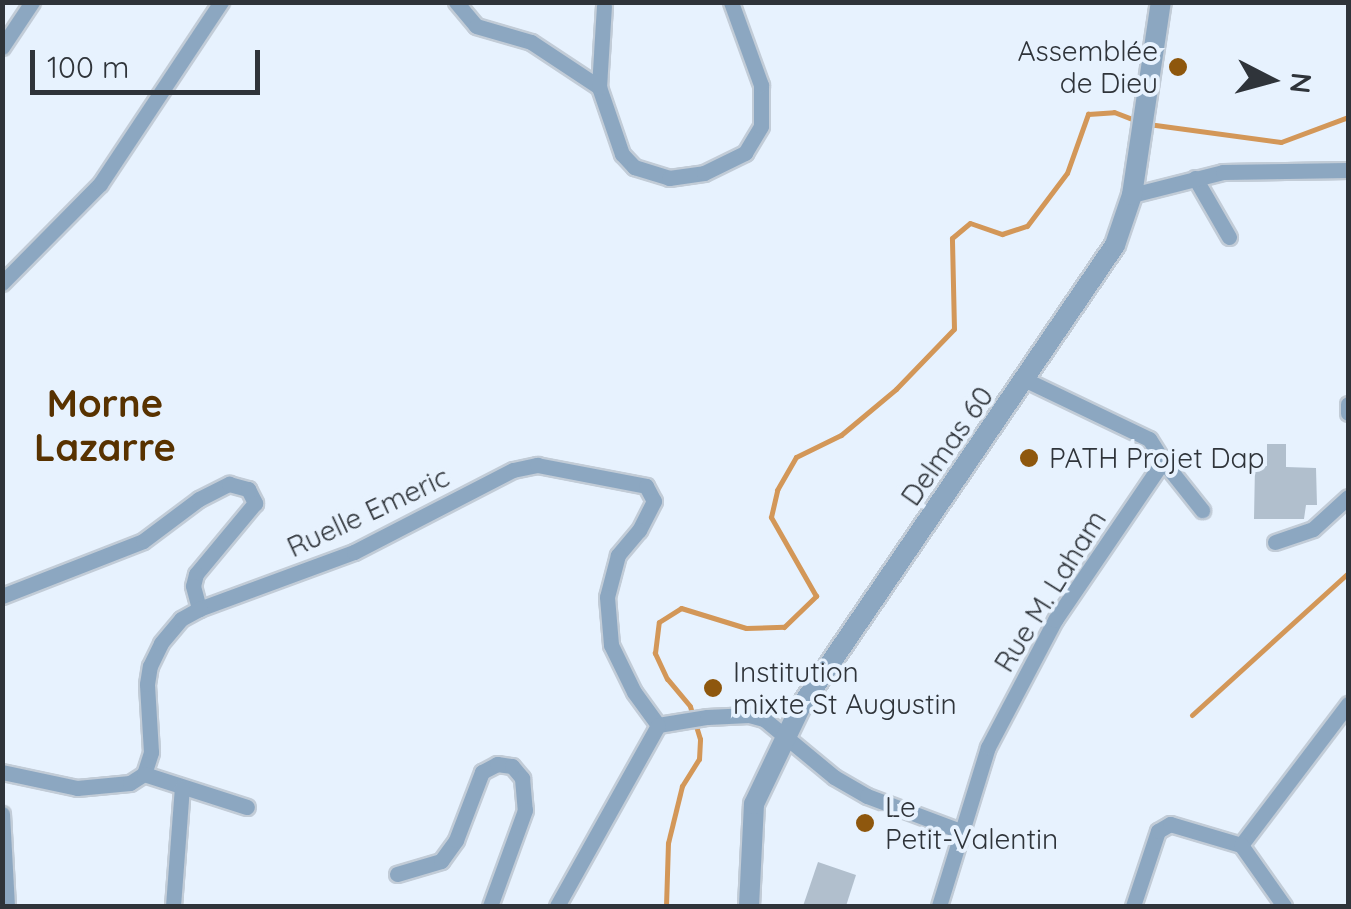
<!DOCTYPE html>
<meta charset="utf-8">
<style>
body{margin:0}
#map{position:relative;width:1351px;height:909px;overflow:hidden;background:#e7f2fe;font-family:Quicksand,sans-serif}
div>[style]{position:absolute}
[style*='--x']{left:calc(var(--x)*1px);top:calc(var(--y)*1px);width:calc(var(--w)*1px);rotate:calc(var(--a)*1deg)}
.stream>*{height:5px;margin:-2.5px;padding:0 2.5px;transform-origin:2.5px;border-radius:2.5px;background:#d39758}
.building>*{inset:0;background:#b1bfcd}
.roads{filter:drop-shadow(2px 0 #c2ccd7) drop-shadow(-2px 0 #c2ccd7) drop-shadow(0 2px #c2ccd7) drop-shadow(0 -2px #c2ccd7)}
.minor>*{height:15px;margin:-7.5px;padding:0 7.5px;transform-origin:7.5px;border-radius:7.5px;background:#8ca7c1}
.tertiary>*{height:20px;margin:-10px;padding:0 10px;transform-origin:10px;border-radius:10px;background:#8ca7c1}
.dots>*{width:28px;height:28px;translate:-50% -50%;box-sizing:border-box;border:5px solid #e7f2fe;border-radius:50%}
span{translate:-50% -50%;white-space:nowrap;text-align:center;line-height:1.15;-webkit-text-stroke:8px #e7f2fe;paint-order:stroke}
.poi-label{font-size:28px;color:#2f343a}
.right{translate:-100% -50%;text-align:right}
.left{translate:0 -50%;text-align:left}
.street-label{font-size:28px;color:#2f343a}
.district-label{font-size:38px;color:#583200;font-weight:700}
.frame{position:absolute;inset:0;border:5px solid #2f343a;pointer-events:none}
.north{position:absolute;left:1221px;top:30px;width:100px;height:100px;-webkit-text-stroke:8px #e7f2fe;paint-order:stroke;rotate:96deg;font-size:28px;font-weight:700;line-height:40px;text-align:center;color:#2f343a}
.north::after{content:'';display:block;margin:auto;width:35px;height:45px;background:#2f343a;clip-path:polygon(50% 0,100% 100%,50% 72%,0 100%)}
.scale{position:absolute;left:30px;top:50px;width:230px;height:45px;box-sizing:border-box;border:5px solid #2f343a;border-top:0;padding-left:12px;font-size:30px;line-height:35px;white-space:nowrap;color:#2f343a;-webkit-text-stroke:8px #e7f2fe;paint-order:stroke}
</style>
<div id="map">
<div class="stream">
<div style="--x:1148;--y:124;--w:134;--a:7.7"></div>
<div style="--x:1281;--y:142;--w:72;--a:-20.5"></div>
<div style="--x:1192;--y:715;--w:211;--a:-42.3"></div>
<div style="--x:666;--y:906;--w:63;--a:-88.2"></div>
<div style="--x:668;--y:843;--w:59;--a:-76.2"></div>
<div style="--x:682;--y:786;--w:32;--a:-58"></div>
<div style="--x:699;--y:759;--w:20;--a:-87"></div>
<div style="--x:700;--y:739;--w:34;--a:-107"></div>
<div style="--x:690;--y:706;--w:35;--a:-130"></div>
<div style="--x:667;--y:679;--w:29;--a:-115"></div>
<div style="--x:655;--y:653;--w:31;--a:-83"></div>
<div style="--x:659;--y:622;--w:26;--a:-32"></div>
<div style="--x:681;--y:608;--w:68;--a:17.1"></div>
<div style="--x:746;--y:628;--w:38;--a:-2"></div>
<div style="--x:784;--y:627;--w:45;--a:-44.1"></div>
<div style="--x:816;--y:596;--w:91;--a:-119.7"></div>
<div style="--x:771;--y:517;--w:28;--a:-77"></div>
<div style="--x:777;--y:490;--w:38;--a:-60"></div>
<div style="--x:796;--y:457;--w:50;--a:-26.1"></div>
<div style="--x:841;--y:435;--w:72;--a:-39.9"></div>
<div style="--x:896;--y:389;--w:83;--a:-46"></div>
<div style="--x:954;--y:329;--w:91;--a:-91.3"></div>
<div style="--x:952;--y:238;--w:23;--a:-40"></div>
<div style="--x:970;--y:223;--w:34;--a:19"></div>
<div style="--x:1002;--y:234;--w:26;--a:-18"></div>
<div style="--x:1027;--y:226;--w:66;--a:-53"></div>
<div style="--x:1067;--y:173;--w:63;--a:-70.4"></div>
<div style="--x:1088;--y:114;--w:26;--a:-4"></div>
<div style="--x:1114;--y:112;--w:26;--a:21"></div>
</div>
<div class="building">
<div style="clip-path:polygon(1267px 444px,1286px 444px,1286px 467px,1316px 468px,1317px 505px,1306px 505px,1304px 519px,1254px 519px,1255px 466px,1267px 466px)"></div>
<div style="clip-path:polygon(818px 862px,856px 875px,846px 906px,803px 906px)"></div>
</div>
<div class="roads">
<div class="minor">
<div style="--x:456;--y:2;--w:31;--a:50"></div>
<div style="--x:476;--y:26;--w:57;--a:16.2"></div>
<div style="--x:531;--y:42;--w:82;--a:33.5"></div>
<div style="--x:599;--y:87;--w:71;--a:71.1"></div>
<div style="--x:622;--y:154;--w:18;--a:47"></div>
<div style="--x:634;--y:167;--w:37;--a:17"></div>
<div style="--x:669;--y:178;--w:35;--a:-8"></div>
<div style="--x:704;--y:173;--w:46;--a:-26"></div>
<div style="--x:745;--y:153;--w:31;--a:-59"></div>
<div style="--x:761;--y:126;--w:41;--a:-90"></div>
<div style="--x:761;--y:85;--w:88;--a:-109.9"></div>
<div style="--x:2;--y:47;--w:54;--a:-56.3"></div>
<div style="--x:599;--y:87;--w:81;--a:-86.5"></div>
<div style="--x:1195;--y:178;--w:68;--a:60"></div>
<div style="--x:1132;--y:195;--w:94;--a:-14.2"></div>
<div style="--x:1223;--y:172;--w:125;--a:-0.9"></div>
<div style="--x:2;--y:283;--w:139;--a:-45.3"></div>
<div style="--x:100;--y:184;--w:219;--a:-56.4"></div>
<div style="--x:1348;--y:404;--w:9;--a:90"></div>
<div style="--x:1163;--y:461;--w:63;--a:51.5"></div>
<div style="--x:1275;--y:542;--w:40;--a:-18.9"></div>
<div style="--x:1313;--y:529;--w:47;--a:-42.4"></div>
<div style="--x:2;--y:596;--w:151;--a:-21.3"></div>
<div style="--x:143;--y:541;--w:70;--a:-36.9"></div>
<div style="--x:199;--y:499;--w:34;--a:-27"></div>
<div style="--x:229;--y:484;--w:20;--a:15"></div>
<div style="--x:248;--y:489;--w:16;--a:63"></div>
<div style="--x:255;--y:503;--w:92;--a:129.7"></div>
<div style="--x:196;--y:574;--w:12;--a:104"></div>
<div style="--x:193;--y:586;--w:24;--a:75"></div>
<div style="--x:199;--y:609;--w:165;--a:-20.2"></div>
<div style="--x:354;--y:552;--w:179;--a:-27.3"></div>
<div style="--x:513;--y:470;--w:25;--a:-12"></div>
<div style="--x:537;--y:465;--w:111;--a:10.9"></div>
<div style="--x:646;--y:486;--w:17;--a:62"></div>
<div style="--x:654;--y:501;--w:33;--a:117"></div>
<div style="--x:639;--y:530;--w:33;--a:130"></div>
<div style="--x:618;--y:555;--w:43;--a:104.7"></div>
<div style="--x:607;--y:597;--w:48;--a:85.2"></div>
<div style="--x:611;--y:645;--w:52;--a:63.9"></div>
<div style="--x:634;--y:692;--w:41;--a:54"></div>
<div style="--x:658;--y:725;--w:50;--a:-9.3"></div>
<div style="--x:707;--y:717;--w:42;--a:-2.7"></div>
<div style="--x:749;--y:715;--w:16;--a:15"></div>
<div style="--x:764;--y:719;--w:91;--a:39.6"></div>
<div style="--x:834;--y:777;--w:38;--a:30"></div>
<div style="--x:867;--y:796;--w:99;--a:20.6"></div>
<div style="--x:2;--y:772;--w:77;--a:12"></div>
<div style="--x:77;--y:788;--w:53;--a:-5.4"></div>
<div style="--x:130;--y:783;--w:17;--a:-33"></div>
<div style="--x:144;--y:774;--w:23;--a:-72"></div>
<div style="--x:151;--y:752;--w:68;--a:-93.4"></div>
<div style="--x:147;--y:684;--w:18;--a:-81"></div>
<div style="--x:150;--y:666;--w:25;--a:-64"></div>
<div style="--x:161;--y:643;--w:31;--a:-50"></div>
<div style="--x:181;--y:619;--w:21;--a:-29"></div>
<div style="--x:144;--y:774;--w:108;--a:17.8"></div>
<div style="--x:2;--y:814;--w:92;--a:86.9"></div>
<div style="--x:1241;--y:845;--w:177;--a:-52.8"></div>
<div style="--x:397;--y:874;--w:46;--a:-16.5"></div>
<div style="--x:441;--y:861;--w:26;--a:-54"></div>
<div style="--x:456;--y:840;--w:73;--a:-69.1"></div>
<div style="--x:482;--y:772;--w:17;--a:-28"></div>
<div style="--x:497;--y:764;--w:15;--a:8"></div>
<div style="--x:512;--y:766;--w:16;--a:50"></div>
<div style="--x:522;--y:778;--w:32;--a:85"></div>
<div style="--x:525;--y:810;--w:102;--a:110"></div>
<div style="--x:173;--y:906;--w:119;--a:-85.7"></div>
<div style="--x:557;--y:906;--w:207;--a:-60.8"></div>
<div style="--x:939;--y:906;--w:166;--a:-72.9"></div>
<div style="--x:988;--y:747;--w:144;--a:-62.2"></div>
<div style="--x:1055;--y:620;--w:192;--a:-55.8"></div>
<div style="--x:1163;--y:461;--w:26;--a:-122"></div>
<div style="--x:1149;--y:439;--w:136;--a:-154.4"></div>
<div style="--x:1133;--y:906;--w:79;--a:-71.6"></div>
<div style="--x:1158;--y:831;--w:14;--a:-30"></div>
<div style="--x:1170;--y:824;--w:74;--a:16.5"></div>
<div style="--x:1241;--y:845;--w:75;--a:54.8"></div>
</div>
<div class="tertiary">
<div style="--x:749;--y:906;--w:102;--a:-87.2"></div>
<div style="--x:754;--y:804;--w:106;--a:-64.4"></div>
<div style="--x:800;--y:708;--w:560;--a:-55.77"></div>
<div style="--x:1115;--y:245;--w:53;--a:-71.2"></div>
<div style="--x:1132;--y:195;--w:195;--a:-81.5"></div>
</div>
</div>
<div class="dots">
<div style="left:1178px;top:67px;background:#8e570d"></div>
<div style="left:1029px;top:458px;background:#8e570d"></div>
<div style="left:713px;top:688px;background:#8e570d"></div>
<div style="left:865px;top:823px;background:#8e570d"></div>
</div>
<div class="poi-label">
<span class="right" style="left:1158px;top:67px">Assemblée<br>de Dieu</span>
<span class="left" style="left:1049px;top:458px">PATH Projet Dap</span>
<span class="left" style="left:733px;top:688px">Institution<br>mixte St Augustin</span>
<span class="left" style="left:885px;top:823px">Le<br>Petit-Valentin</span>
</div>
<div class="street-label">
<span style="left:947px;top:446px;rotate:-55deg">Delmas 60</span>
<span style="left:368px;top:512px;rotate:-25deg">Ruelle Emeric</span>
<span style="left:1050px;top:591px;rotate:-58deg">Rue M. Laham</span>
</div>
<div class="district-label">
<span style="left:105px;top:426px">Morne<br>Lazarre</span>
</div>
<div class="frame"></div>
<div class="north">N</div>
<div class="scale">100 m</div>
</div>
